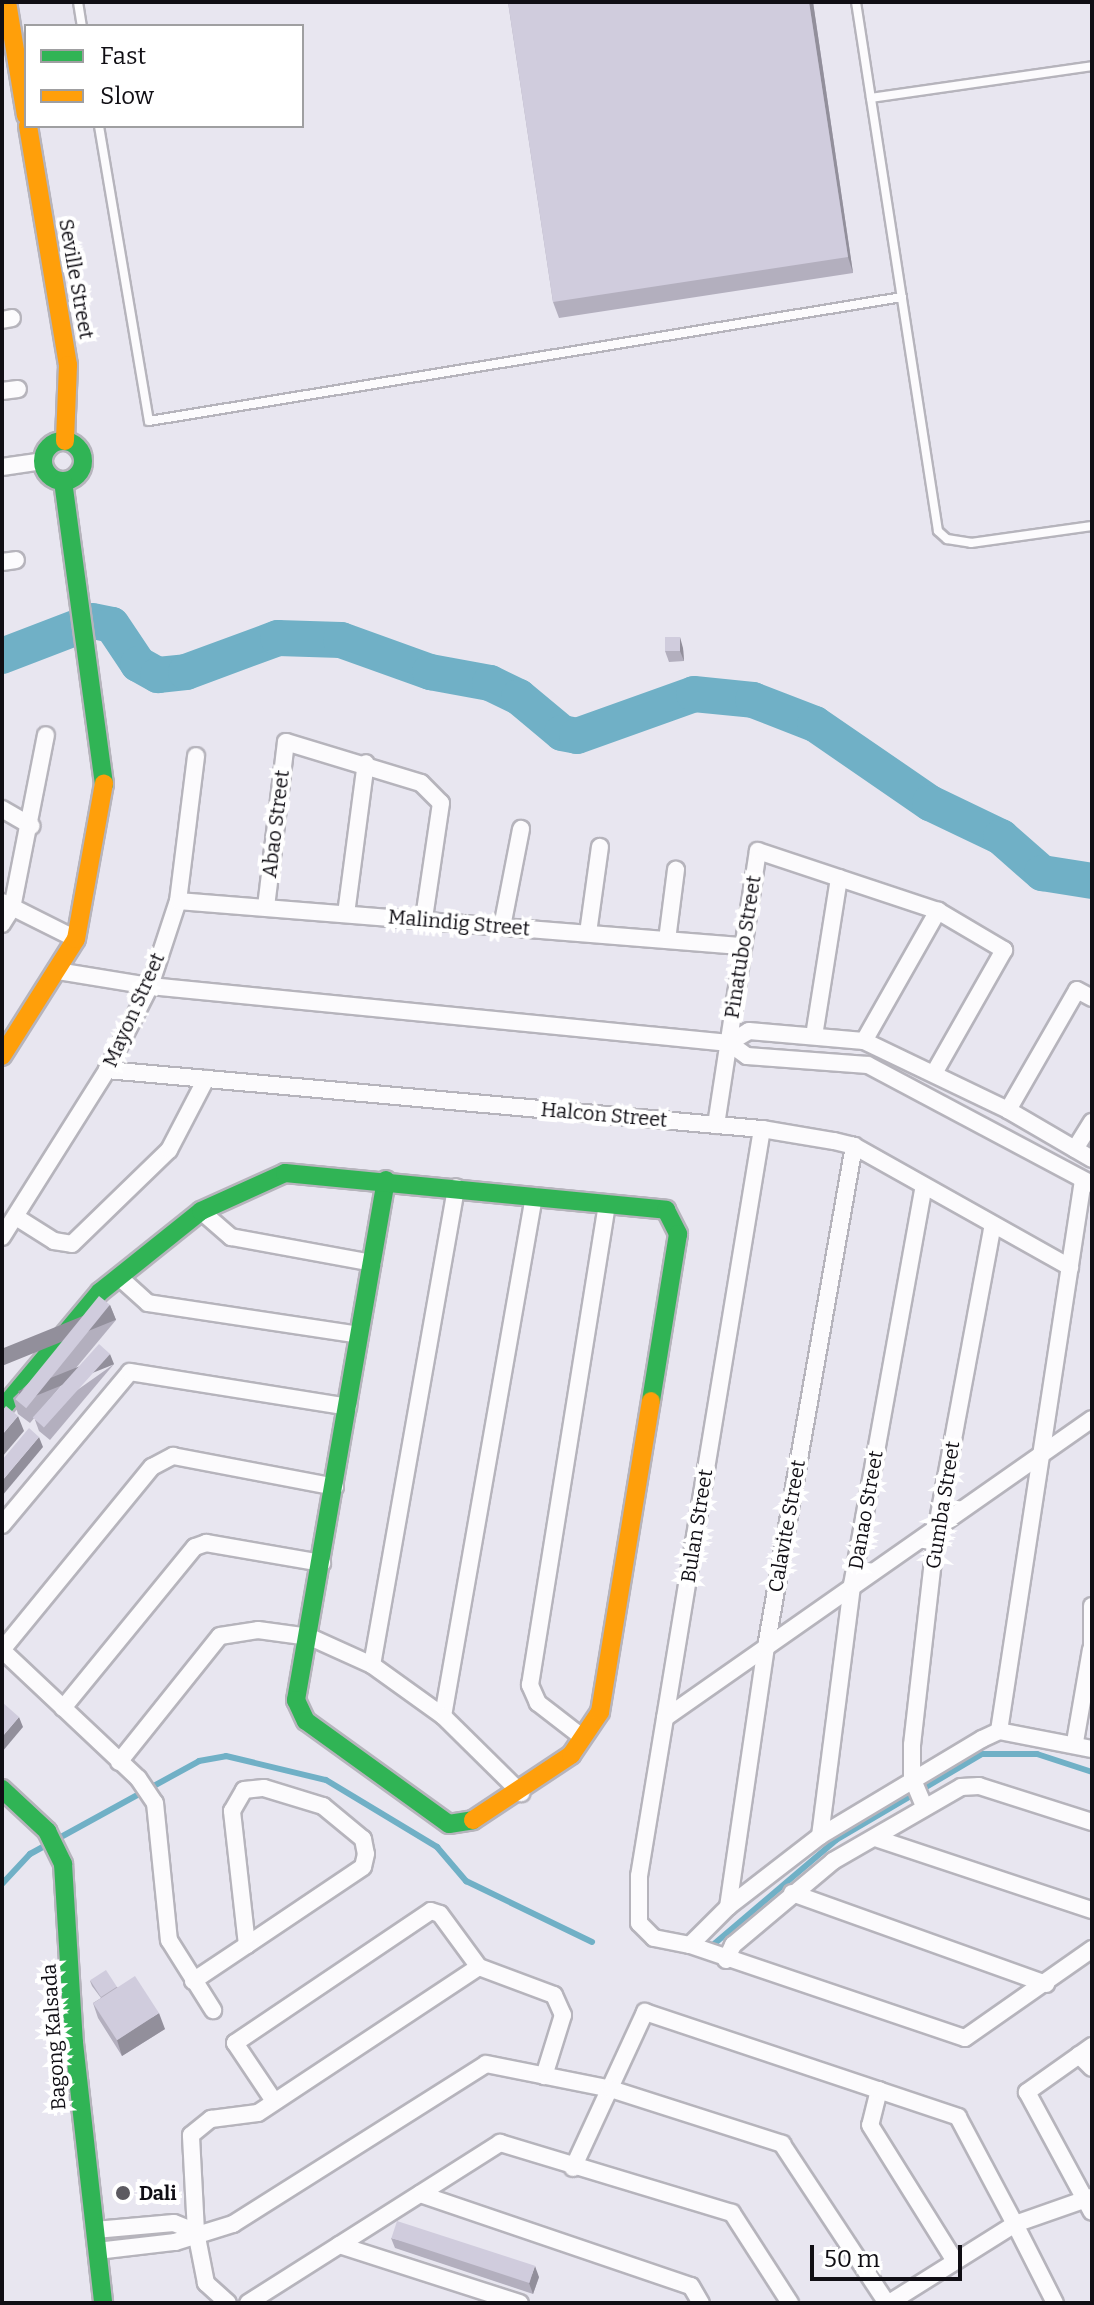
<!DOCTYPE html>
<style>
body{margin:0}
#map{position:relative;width:1094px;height:2305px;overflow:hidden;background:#e8e6f0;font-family:Bitter,serif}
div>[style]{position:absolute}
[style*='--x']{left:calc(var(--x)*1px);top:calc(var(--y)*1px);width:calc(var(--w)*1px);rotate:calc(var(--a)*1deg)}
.stream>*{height:6px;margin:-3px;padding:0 3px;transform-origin:3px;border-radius:3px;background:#70b0c6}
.river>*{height:36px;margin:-18px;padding:0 18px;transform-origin:18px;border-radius:18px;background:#70b0c6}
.roads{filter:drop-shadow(2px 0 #b6b4bc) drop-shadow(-2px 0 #b6b4bc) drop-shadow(0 2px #b6b4bc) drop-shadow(0 -2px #b6b4bc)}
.lane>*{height:8px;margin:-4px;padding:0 4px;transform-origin:4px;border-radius:4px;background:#fcfbfd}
.street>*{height:16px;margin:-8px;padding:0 8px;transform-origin:8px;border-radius:8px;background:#fcfbfd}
.fast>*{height:18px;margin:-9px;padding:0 9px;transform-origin:9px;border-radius:9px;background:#30b455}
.fast>.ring{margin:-9px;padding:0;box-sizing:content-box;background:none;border:18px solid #30b455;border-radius:50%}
.slow>*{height:18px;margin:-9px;padding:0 9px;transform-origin:9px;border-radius:9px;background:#ff9f0a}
.wall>*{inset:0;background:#b3afbe}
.shaded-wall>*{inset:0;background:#928f9b;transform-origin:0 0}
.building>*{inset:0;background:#d0ccdd;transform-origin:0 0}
.dots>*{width:22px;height:22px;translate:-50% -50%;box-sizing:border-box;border:4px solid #fff;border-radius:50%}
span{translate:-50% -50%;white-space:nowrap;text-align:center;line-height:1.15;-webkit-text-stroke:8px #fff;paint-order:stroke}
.street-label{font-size:20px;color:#100e14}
.poi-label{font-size:20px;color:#100e14;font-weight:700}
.left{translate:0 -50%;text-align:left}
.frame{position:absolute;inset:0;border:4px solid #100e14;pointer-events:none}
.legend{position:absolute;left:24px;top:24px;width:280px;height:104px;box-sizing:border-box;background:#fff;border:2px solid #9f9fa1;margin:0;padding:10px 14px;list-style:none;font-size:24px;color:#100e14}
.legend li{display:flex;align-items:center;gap:16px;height:40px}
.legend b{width:40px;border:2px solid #9f9fa1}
.scale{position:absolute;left:810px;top:2245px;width:152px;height:36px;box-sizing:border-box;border:4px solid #100e14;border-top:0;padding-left:10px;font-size:24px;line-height:28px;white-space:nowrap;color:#100e14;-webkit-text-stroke:6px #fff;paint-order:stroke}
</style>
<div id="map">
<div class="stream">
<div style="--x:2;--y:1884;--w:41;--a:-47"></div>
<div style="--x:30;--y:1854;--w:193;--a:-28.8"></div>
<div style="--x:199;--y:1761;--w:27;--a:-10"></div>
<div style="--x:226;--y:1756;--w:103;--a:13.5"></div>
<div style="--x:326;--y:1780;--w:130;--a:31.1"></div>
<div style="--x:437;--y:1847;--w:45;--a:49.5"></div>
<div style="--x:466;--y:1881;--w:140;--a:25.8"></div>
<div style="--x:714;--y:1944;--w:160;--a:-40.4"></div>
<div style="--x:836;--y:1840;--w:169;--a:-30.5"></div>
<div style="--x:982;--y:1754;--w:55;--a:0"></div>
<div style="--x:1037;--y:1754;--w:58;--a:18.1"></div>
</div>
<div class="river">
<div style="--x:2;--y:656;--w:97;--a:-21"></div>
<div style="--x:93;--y:621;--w:19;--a:12"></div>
<div style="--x:112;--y:625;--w:47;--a:56.3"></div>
<div style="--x:138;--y:664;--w:23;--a:29"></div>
<div style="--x:158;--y:675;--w:28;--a:-6"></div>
<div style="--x:186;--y:672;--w:98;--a:-20.3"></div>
<div style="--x:278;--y:638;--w:63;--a:1.8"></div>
<div style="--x:341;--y:640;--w:95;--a:19.8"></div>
<div style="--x:430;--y:672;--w:61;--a:10.4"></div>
<div style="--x:490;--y:683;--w:32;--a:26"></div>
<div style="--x:519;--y:697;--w:56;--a:39.9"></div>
<div style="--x:562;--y:733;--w:15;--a:11"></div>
<div style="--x:577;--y:736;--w:124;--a:-19.7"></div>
<div style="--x:694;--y:694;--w:59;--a:5.8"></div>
<div style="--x:753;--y:700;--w:66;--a:21.2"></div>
<div style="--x:815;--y:724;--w:140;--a:34.5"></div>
<div style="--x:930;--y:803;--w:79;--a:25.6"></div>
<div style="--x:1001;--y:837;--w:55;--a:41.3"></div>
<div style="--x:1042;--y:873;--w:51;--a:9.1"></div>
</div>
<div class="roads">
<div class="lane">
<div style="--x:78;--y:2;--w:24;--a:81"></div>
<div style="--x:856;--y:2;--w:535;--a:81.19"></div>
<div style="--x:938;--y:531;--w:12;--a:42"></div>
<div style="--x:947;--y:539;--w:24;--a:9"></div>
<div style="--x:971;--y:543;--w:122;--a:-8"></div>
<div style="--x:871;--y:98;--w:223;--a:-8.2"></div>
<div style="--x:99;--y:126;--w:299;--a:80.4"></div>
<div style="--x:149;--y:421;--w:763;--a:-9.35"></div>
</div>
<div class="street">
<div style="--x:2;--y:320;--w:10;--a:-11"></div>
<div style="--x:2;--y:391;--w:16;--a:-7"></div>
<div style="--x:2;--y:467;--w:41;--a:-8.3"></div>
<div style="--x:2;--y:562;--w:14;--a:-8"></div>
<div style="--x:2;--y:809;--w:34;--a:30"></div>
<div style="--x:178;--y:901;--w:564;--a:4.58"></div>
<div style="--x:2;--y:902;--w:83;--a:26.6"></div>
<div style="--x:266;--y:907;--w:166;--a:-83.1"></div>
<div style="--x:286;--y:742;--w:141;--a:16.9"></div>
<div style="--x:421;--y:783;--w:28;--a:45"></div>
<div style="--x:441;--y:803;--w:116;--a:98.4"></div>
<div style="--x:346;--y:914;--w:152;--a:-82.5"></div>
<div style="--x:2;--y:924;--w:19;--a:-58"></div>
<div style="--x:12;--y:908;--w:176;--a:-78.9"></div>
<div style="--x:502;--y:927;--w:100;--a:-79"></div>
<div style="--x:588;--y:933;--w:87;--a:-82.1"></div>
<div style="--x:667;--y:940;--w:71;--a:-82.7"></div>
<div style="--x:57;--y:971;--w:94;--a:9.2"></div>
<div style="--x:150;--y:986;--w:582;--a:5.62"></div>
<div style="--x:729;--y:1043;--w:22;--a:36"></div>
<div style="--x:747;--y:1056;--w:121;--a:4.3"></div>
<div style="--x:868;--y:1065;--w:254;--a:28"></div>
<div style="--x:814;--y:1036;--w:160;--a:-81"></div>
<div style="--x:864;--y:1041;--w:150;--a:-60.4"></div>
<div style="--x:729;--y:1043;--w:23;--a:-31"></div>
<div style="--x:749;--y:1031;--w:115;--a:5"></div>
<div style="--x:864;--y:1041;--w:160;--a:25.6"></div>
<div style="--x:1008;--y:1110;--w:97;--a:30.3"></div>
<div style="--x:107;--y:1070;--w:658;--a:5.15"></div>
<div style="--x:762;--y:1129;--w:73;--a:9.5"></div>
<div style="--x:834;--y:1141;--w:21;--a:14"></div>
<div style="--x:854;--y:1146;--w:248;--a:29.3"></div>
<div style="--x:1008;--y:1110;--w:138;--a:-60.1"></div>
<div style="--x:1077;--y:990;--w:17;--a:28"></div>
<div style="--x:716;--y:1125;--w:277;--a:-81.3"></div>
<div style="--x:758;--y:851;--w:190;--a:18.4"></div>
<div style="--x:938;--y:911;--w:77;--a:30.6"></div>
<div style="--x:1004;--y:950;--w:142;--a:119.6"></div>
<div style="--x:762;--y:1129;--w:757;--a:99.35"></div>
<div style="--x:639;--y:1876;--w:47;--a:90"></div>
<div style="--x:639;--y:1923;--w:21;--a:45"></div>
<div style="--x:654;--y:1938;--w:37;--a:11"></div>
<div style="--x:690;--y:1945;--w:290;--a:18.7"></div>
<div style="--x:965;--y:2038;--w:155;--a:-35"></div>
<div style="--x:1075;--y:1149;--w:32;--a:-58"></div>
<div style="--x:201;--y:1211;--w:40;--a:41"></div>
<div style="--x:231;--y:1237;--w:144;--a:10.4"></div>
<div style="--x:16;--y:1217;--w:45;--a:32.3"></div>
<div style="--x:54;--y:1241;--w:18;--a:9"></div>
<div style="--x:72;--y:1244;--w:135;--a:-44.1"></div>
<div style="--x:169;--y:1150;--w:80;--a:-62.5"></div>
<div style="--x:2;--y:1237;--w:197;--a:-57.8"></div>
<div style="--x:107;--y:1070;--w:94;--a:-62.9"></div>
<div style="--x:150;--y:986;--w:89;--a:-71.8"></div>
<div style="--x:178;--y:901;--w:146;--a:-82.9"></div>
<div style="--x:119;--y:1277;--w:39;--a:42"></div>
<div style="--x:148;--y:1303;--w:214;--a:8.6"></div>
<div style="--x:2;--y:1525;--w:199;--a:-50.1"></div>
<div style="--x:130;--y:1372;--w:221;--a:9.1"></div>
<div style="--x:1092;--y:1606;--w:42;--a:90"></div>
<div style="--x:2;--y:1650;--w:187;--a:43.3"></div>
<div style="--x:138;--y:1778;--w:30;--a:56"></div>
<div style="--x:155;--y:1803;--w:138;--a:84.2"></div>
<div style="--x:169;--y:1940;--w:83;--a:57.8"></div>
<div style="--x:2;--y:1650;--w:237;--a:-50.7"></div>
<div style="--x:152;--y:1467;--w:24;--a:-28"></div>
<div style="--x:173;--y:1456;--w:165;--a:10.8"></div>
<div style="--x:372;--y:1665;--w:485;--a:-80"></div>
<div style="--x:63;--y:1708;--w:208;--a:-50.7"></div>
<div style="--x:195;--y:1547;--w:12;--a:-20"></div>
<div style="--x:206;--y:1543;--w:118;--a:9.8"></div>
<div style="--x:443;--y:1716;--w:528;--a:-80.07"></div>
<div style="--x:665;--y:1718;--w:521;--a:-35"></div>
<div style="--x:999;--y:1731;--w:557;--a:-81.33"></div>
<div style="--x:582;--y:1737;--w:56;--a:-142.3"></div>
<div style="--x:538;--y:1703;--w:20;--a:-114"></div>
<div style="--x:530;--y:1685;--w:487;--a:-80.9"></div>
<div style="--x:1075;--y:1742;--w:94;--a:-80.2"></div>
<div style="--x:119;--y:1762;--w:161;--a:-51.3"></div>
<div style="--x:220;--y:1636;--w:38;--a:-9"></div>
<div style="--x:258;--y:1630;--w:52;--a:7.7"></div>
<div style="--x:310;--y:1637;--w:68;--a:24.3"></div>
<div style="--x:372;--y:1665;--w:87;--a:35.7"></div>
<div style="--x:443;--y:1716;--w:110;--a:44.6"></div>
<div style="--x:264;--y:1788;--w:62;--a:17"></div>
<div style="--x:323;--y:1806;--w:52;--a:39.5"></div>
<div style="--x:363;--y:1839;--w:15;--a:79"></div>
<div style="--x:366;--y:1854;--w:13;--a:103"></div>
<div style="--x:363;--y:1867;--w:140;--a:146.1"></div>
<div style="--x:247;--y:1945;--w:135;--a:-96.4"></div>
<div style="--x:232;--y:1811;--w:24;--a:-60"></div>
<div style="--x:244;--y:1790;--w:20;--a:-6"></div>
<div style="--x:924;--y:1806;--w:30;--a:-113"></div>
<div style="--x:912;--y:1778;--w:33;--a:-90"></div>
<div style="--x:912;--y:1745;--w:220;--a:-83.5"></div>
<div style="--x:937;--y:1526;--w:306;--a:-79.5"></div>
<div style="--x:820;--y:1836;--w:253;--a:-82.7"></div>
<div style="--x:852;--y:1585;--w:405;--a:-79.8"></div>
<div style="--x:875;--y:1838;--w:229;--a:18.4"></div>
<div style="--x:792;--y:1893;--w:270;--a:19.7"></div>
<div style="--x:728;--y:1907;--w:263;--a:-81.7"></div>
<div style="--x:766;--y:1647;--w:509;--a:-80.04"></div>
<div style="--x:690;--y:1945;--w:54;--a:-45"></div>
<div style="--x:728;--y:1907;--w:116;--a:-37.7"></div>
<div style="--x:820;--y:1836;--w:189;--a:-30.9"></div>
<div style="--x:982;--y:1739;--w:19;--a:-25"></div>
<div style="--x:999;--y:1731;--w:95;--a:11"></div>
<div style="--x:726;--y:1960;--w:17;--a:-65"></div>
<div style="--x:733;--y:1945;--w:131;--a:-40"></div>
<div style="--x:833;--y:1861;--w:148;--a:-30"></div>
<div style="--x:961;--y:1787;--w:18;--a:-3"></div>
<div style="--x:979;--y:1786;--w:119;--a:17.7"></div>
<div style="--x:193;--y:1981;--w:65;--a:-33.7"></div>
<div style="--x:1092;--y:2046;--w:80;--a:144.7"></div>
<div style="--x:1027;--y:2092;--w:136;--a:61.6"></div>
<div style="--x:1079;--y:2055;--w:18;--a:45"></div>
<div style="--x:879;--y:2090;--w:36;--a:104"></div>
<div style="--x:870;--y:2125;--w:160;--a:58"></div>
<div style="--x:274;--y:2101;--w:70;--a:-123.9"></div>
<div style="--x:235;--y:2043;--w:236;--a:-34"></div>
<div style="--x:431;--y:1911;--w:9;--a:18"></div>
<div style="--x:440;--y:1914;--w:66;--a:53.7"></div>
<div style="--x:479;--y:1967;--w:80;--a:20.5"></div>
<div style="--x:554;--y:1995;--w:22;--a:66"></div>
<div style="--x:563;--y:2015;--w:64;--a:107.3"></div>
<div style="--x:573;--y:2168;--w:172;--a:-65.2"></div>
<div style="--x:645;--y:2012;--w:330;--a:18.5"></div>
<div style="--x:958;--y:2117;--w:121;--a:62"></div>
<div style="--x:1015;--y:2224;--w:149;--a:147.9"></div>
<div style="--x:420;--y:2194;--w:286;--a:18.8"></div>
<div style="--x:691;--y:2286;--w:20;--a:60"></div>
<div style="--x:95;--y:2230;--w:79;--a:-5.1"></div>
<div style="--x:174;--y:2223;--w:24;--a:22"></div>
<div style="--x:339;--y:2245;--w:190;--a:17.8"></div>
<div style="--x:97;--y:2251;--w:79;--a:-6.6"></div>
<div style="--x:175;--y:2242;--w:61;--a:-17.2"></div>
<div style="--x:233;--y:2224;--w:299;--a:-32.3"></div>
<div style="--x:486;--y:2064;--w:127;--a:11.3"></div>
<div style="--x:611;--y:2089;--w:180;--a:17.8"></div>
<div style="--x:782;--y:2144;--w:191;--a:56.6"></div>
<div style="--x:228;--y:2303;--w:30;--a:-138"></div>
<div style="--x:206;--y:2283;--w:52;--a:-101.1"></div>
<div style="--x:196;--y:2232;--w:97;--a:-93"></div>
<div style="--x:191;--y:2135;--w:26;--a:-39"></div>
<div style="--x:211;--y:2119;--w:47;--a:-7.3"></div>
<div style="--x:258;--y:2113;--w:265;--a:-33.5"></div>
<div style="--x:248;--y:2303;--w:299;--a:-32.4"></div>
<div style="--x:500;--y:2143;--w:242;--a:16.8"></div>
<div style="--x:732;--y:2213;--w:107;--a:57.2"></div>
<div style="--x:1055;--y:2303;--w:89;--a:-116.9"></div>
<div style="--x:1015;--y:2224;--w:82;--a:-19.3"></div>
</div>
<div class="fast">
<div class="ring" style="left:43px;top:441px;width:22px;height:22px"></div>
<div style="--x:63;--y:481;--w:306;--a:82.3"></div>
<div style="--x:386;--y:1180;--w:528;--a:99.82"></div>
<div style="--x:296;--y:1700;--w:23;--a:65"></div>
<div style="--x:306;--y:1721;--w:176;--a:35.8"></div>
<div style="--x:449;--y:1824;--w:24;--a:-9"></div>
<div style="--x:2;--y:1409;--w:153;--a:-50.1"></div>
<div style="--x:100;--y:1292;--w:129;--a:-38.7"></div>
<div style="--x:201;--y:1211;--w:92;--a:-24.3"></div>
<div style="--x:285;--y:1173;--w:383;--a:5.5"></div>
<div style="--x:666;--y:1210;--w:27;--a:63"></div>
<div style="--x:678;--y:1234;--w:169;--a:99.2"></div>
<div style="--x:2;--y:1789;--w:62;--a:43"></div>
<div style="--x:47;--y:1831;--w:37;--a:64"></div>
<div style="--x:63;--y:1864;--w:179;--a:86.5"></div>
<div style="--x:74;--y:2043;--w:262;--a:83.6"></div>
</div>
<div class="slow">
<div style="--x:7;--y:2;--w:115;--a:80.5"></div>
<div style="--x:28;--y:126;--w:242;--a:80.5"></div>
<div style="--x:68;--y:365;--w:76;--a:92.3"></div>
<div style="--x:2;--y:1056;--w:138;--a:-57.7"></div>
<div style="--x:76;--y:939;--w:158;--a:-79.8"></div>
<div style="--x:473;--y:1820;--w:118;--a:-33.6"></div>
<div style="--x:571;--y:1755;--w:52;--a:-56"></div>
<div style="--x:600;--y:1712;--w:315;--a:-80.7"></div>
</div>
</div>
<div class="wall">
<div style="clip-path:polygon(508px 2px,813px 2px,853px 273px,559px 318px,553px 302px)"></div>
<div style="clip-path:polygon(683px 648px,684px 661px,669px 662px,665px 651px)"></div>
<div style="clip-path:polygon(110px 1305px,116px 1320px,30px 1423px,18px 1414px,13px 1398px)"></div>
<div style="clip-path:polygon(114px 1364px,50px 1440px,39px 1431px,35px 1420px)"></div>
<div style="clip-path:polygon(90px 1981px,117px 1987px,165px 2029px,122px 2056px,98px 2018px,93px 2003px,101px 1998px,92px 1986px)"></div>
<div style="clip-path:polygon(391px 2238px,539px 2277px,533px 2294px,395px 2248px)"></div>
</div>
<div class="shaded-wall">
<div style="clip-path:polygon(809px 2px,813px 2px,853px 273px,848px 257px)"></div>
<div style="clip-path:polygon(680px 637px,683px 648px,684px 661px,680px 651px)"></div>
<div style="left:110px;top:1305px;width:16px;height:134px;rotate:68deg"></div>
<div style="left:110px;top:1354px;width:11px;height:99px;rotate:68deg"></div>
<div style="clip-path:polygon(18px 1416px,24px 1431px,2px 1457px,2px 1435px)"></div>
<div style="clip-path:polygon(39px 1437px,43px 1447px,2px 1496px,2px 1481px)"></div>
<div style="clip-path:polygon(19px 1717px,23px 1727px,2px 1752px,2px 1737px)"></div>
<div style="clip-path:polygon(159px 2013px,165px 2029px,122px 2056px,117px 2040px)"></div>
<div style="clip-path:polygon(535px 2266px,539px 2277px,533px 2294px,529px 2283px)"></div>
</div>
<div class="building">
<div style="clip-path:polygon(508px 2px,809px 2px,848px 257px,553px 302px)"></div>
<div style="left:680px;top:637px;width:14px;height:15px;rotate:90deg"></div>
<div style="left:99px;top:1296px;width:14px;height:133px;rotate:39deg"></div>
<div style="left:99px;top:1344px;width:15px;height:99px;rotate:42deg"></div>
<div style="clip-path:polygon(6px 1406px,18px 1416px,2px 1435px,2px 1411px)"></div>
<div style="clip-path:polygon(29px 1428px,39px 1437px,2px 1481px,2px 1460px)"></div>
<div style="clip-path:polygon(2px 1702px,19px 1717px,2px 1737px)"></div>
<div style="left:106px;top:1970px;width:20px;height:19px;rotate:57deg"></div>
<div style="left:135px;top:1976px;width:44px;height:50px;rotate:57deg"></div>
<div style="left:397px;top:2221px;width:145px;height:18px;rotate:18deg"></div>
</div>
<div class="dots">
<div style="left:123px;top:2193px;background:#5c5a61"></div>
</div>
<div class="street-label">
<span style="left:76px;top:279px;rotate:80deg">Seville Street</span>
<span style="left:276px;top:824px;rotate:-83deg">Abao Street</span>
<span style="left:459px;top:923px;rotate:5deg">Malindig Street</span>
<span style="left:743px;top:947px;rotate:-81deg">Pinatubo Street</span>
<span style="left:134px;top:1010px;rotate:-66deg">Mayon Street</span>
<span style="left:604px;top:1115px;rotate:5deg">Halcon Street</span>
<span style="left:943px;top:1505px;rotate:-81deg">Gumba Street</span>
<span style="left:866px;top:1510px;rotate:-80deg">Danao Street</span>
<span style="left:697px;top:1526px;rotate:-81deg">Bulan Street</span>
<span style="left:787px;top:1526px;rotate:-80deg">Calavite Street</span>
<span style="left:54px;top:2037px;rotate:-94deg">Bagong Kalsada</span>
</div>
<div class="poi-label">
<span class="left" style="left:139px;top:2193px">Dali</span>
</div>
<div class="frame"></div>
<ul class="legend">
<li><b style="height:10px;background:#30b455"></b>Fast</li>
<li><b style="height:10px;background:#ff9f0a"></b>Slow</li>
</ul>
<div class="scale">50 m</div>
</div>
